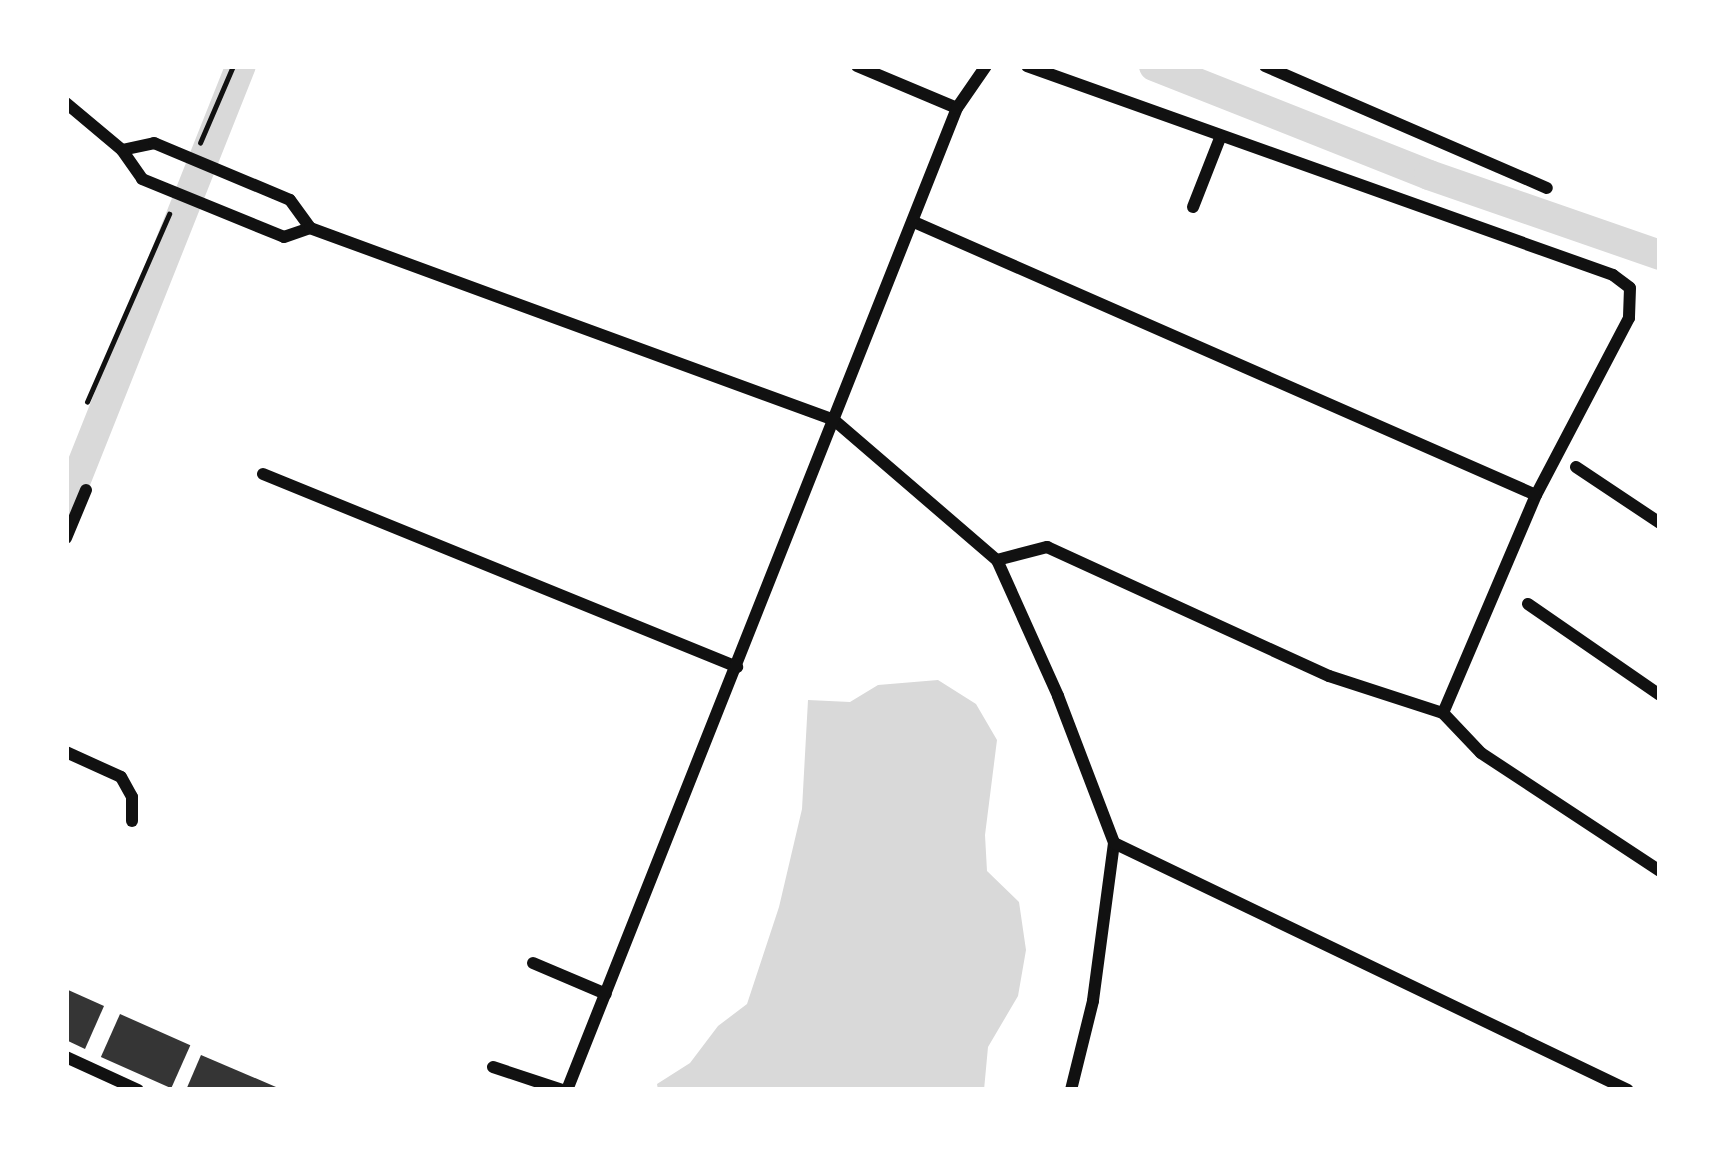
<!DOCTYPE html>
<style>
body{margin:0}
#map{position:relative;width:1726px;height:1156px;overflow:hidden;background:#fff;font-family:"Varela Round",sans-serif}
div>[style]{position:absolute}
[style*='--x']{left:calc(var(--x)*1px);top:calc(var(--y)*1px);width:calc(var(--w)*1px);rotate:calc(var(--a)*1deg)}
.water>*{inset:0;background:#d9d9d9}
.canal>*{height:30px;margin:-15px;padding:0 15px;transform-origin:15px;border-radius:15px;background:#d9d9d9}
.building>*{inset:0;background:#353535;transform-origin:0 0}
.path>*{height:4.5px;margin:-2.25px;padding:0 2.25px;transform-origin:2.25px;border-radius:2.25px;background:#111}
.minor>*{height:12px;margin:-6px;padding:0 6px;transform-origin:6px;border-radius:6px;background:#111}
span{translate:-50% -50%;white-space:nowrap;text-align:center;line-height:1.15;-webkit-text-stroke:12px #fff;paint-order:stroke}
.frame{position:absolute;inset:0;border:69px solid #fff;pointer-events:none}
</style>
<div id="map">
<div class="water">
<div style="clip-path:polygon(938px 680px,976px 704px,997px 740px,985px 835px,987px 871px,1019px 902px,1026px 950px,1018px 996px,988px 1047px,984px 1090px,658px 1090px,657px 1084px,690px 1063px,718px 1026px,747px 1004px,779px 907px,802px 809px,808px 700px,850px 702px,878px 685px)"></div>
</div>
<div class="canal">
<div style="--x:1154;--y:66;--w:296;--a:21.6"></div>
<div style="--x:1429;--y:175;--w:244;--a:19.1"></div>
<div style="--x:66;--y:505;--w:473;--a:-68.3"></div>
</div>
<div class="building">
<div style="clip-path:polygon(66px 989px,104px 1006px,85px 1049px,66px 1040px)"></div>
<div style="left:120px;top:1014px;width:77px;height:47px;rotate:24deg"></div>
<div style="clip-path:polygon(201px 1055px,283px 1090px,186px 1090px)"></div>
</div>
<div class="path">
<div style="--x:200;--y:143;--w:84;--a:-66.8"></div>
<div style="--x:87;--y:402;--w:205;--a:-66.4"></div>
</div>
<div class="minor">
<div style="--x:857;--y:66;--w:108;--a:22.8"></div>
<div style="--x:1027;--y:66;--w:622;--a:19.63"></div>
<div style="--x:1613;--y:275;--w:21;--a:37"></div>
<div style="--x:1630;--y:288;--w:30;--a:92"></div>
<div style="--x:1629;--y:318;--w:200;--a:117.7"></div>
<div style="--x:1536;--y:495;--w:237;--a:113.1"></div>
<div style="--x:1265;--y:66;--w:307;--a:23.4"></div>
<div style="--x:66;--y:103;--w:73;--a:40"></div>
<div style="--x:122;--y:150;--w:35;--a:55"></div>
<div style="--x:142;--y:179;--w:153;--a:22.2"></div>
<div style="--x:284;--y:237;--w:28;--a:-19"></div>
<div style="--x:122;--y:150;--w:33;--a:-12"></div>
<div style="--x:154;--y:143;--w:147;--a:22.7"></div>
<div style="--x:290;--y:200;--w:34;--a:54"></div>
<div style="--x:310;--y:228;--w:558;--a:20.12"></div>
<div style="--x:834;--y:420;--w:215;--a:40.7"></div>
<div style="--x:997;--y:560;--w:149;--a:65.8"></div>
<div style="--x:1058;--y:696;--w:157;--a:69.1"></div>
<div style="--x:1114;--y:843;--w:159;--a:97.6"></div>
<div style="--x:1093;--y:1001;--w:92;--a:103.9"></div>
<div style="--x:1193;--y:207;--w:74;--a:-68.6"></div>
<div style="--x:914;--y:222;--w:679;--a:23.7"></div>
<div style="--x:1576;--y:467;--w:101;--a:33.7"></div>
<div style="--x:263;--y:474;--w:512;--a:22.15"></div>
<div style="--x:66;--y:538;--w:52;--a:-67.4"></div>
<div style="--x:997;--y:560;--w:52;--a:-14.6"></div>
<div style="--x:1047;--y:547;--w:310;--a:24.6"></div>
<div style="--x:1329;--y:676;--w:120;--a:18"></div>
<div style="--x:1443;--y:713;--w:55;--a:46.5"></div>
<div style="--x:1481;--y:753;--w:214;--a:33.4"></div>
<div style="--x:1528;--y:604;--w:160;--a:34.6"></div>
<div style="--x:66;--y:752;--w:60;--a:24.4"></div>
<div style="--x:121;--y:777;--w:23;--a:61"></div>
<div style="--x:132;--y:797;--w:24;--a:90"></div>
<div style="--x:1114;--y:843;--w:570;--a:25.67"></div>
<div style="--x:533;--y:963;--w:79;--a:23"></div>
<div style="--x:66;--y:1057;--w:79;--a:24.6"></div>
<div style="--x:493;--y:1067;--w:73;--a:18.4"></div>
<div style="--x:567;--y:1090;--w:1057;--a:-68.34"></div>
<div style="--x:957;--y:108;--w:51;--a:-55.4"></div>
</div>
<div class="frame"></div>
</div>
